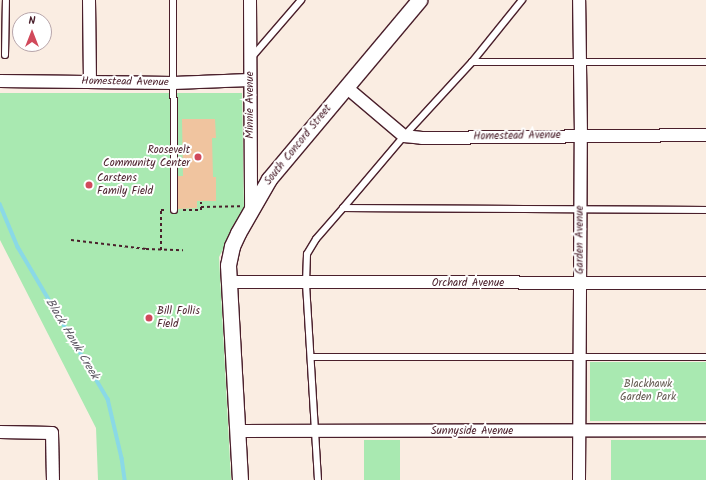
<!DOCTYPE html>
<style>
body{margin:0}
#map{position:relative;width:706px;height:480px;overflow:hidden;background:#faede2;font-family:Kalam,sans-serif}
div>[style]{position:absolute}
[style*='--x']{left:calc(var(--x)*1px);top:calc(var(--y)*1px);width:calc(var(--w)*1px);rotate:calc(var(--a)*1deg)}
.green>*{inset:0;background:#a9e9b1;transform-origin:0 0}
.stream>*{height:3.5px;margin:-1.75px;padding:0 1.75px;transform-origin:1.75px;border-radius:1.75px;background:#8ad9e6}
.building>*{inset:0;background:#f0c49f}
.path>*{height:2px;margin-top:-1px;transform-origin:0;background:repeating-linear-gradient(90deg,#4a1f2b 0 3px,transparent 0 6px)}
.roads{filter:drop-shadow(1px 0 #4a1f2b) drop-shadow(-1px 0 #4a1f2b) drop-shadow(0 1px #4a1f2b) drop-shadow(0 -1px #4a1f2b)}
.service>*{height:6px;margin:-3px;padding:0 3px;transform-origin:3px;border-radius:3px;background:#fff}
.minor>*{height:12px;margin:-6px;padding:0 6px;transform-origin:6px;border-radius:6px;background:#fff}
.tertiary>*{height:15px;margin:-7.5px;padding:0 7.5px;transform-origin:7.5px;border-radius:7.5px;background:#fff}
.dots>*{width:11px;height:11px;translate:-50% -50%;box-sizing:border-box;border:2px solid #fff;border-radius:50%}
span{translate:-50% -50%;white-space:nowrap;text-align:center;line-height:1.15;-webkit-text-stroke:4px #fff;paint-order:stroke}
.street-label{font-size:11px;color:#4a1f2b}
.poi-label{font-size:11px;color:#4a1f2b}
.right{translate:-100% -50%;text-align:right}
.left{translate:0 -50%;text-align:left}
.park-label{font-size:11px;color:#665c53}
.water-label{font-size:12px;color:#5d5763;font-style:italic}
.north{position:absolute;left:12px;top:12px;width:40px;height:40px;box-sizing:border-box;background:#fff;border:1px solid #b7a5aa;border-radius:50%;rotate:0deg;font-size:11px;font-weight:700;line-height:16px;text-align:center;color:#4a1f2b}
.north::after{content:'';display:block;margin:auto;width:14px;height:18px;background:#d1495b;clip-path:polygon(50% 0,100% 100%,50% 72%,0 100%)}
</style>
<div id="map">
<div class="green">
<div style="clip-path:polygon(0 93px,242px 93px,244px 209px,219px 257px,231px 480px,98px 480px,96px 428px,0 240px)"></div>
<div style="left:706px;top:362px;width:59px;height:116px;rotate:90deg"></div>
<div style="left:400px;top:440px;width:40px;height:36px;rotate:90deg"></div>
<div style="left:706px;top:440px;width:40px;height:95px;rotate:90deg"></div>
</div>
<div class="stream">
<div style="--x:0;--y:204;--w:47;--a:67.3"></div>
<div style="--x:18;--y:247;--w:177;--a:59.4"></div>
<div style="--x:108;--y:399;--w:61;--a:76.7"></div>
<div style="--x:122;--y:458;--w:22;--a:82"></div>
</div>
<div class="building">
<div style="clip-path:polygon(182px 119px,215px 119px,216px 138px,212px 138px,213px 177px,216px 177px,216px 201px,197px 201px,197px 208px,178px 209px,178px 176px,183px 176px)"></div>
</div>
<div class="path">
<div style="--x:201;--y:207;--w:39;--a:-1"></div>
<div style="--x:183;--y:210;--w:18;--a:0"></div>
<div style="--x:201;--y:210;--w:8;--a:-90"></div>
<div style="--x:71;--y:240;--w:76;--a:6.8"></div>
<div style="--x:146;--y:249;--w:37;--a:2"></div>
<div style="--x:161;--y:250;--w:40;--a:-90"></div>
<div style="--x:161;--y:210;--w:5;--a:0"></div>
</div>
<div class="roads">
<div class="service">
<div style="--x:173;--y:0;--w:210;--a:89.7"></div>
<div style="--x:5;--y:55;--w:55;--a:-89"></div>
<div style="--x:251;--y:58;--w:77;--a:-49.2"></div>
<div style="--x:472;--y:62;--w:234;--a:0"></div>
<div style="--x:343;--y:208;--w:94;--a:-49.7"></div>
<div style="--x:404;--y:136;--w:100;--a:-47.4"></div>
<div style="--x:472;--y:62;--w:80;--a:-51.1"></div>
<div style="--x:311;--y:357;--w:395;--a:0"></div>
<div style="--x:318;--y:480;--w:197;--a:-93.5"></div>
<div style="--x:306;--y:283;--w:29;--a:-88"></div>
<div style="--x:307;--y:254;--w:17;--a:-59"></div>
<div style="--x:316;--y:239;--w:41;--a:-48.9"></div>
<div style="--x:343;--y:208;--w:363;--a:0.3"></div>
</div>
<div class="minor">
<div style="--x:89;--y:0;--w:81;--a:89.3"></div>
<div style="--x:250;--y:0;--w:210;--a:89.7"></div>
<div style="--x:0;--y:81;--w:173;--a:0.7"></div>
<div style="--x:173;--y:83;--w:77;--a:-2.2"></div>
<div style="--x:346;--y:87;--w:76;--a:40.2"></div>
<div style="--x:404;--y:136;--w:18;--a:6"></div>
<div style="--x:422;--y:138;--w:284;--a:-0.6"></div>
<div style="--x:229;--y:282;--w:477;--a:0.1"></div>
<div style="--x:237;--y:431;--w:469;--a:-0.1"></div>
<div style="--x:0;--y:432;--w:52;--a:1.1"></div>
<div style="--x:52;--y:433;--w:47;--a:88.8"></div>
<div style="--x:579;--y:480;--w:344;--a:-89.7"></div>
<div style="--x:581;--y:136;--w:136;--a:-90.8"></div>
</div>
<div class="tertiary">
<div style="--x:240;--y:480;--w:215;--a:-93.2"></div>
<div style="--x:228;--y:265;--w:19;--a:-78"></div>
<div style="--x:232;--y:246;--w:14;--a:-65"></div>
<div style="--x:238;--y:233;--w:62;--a:-60.1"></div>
<div style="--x:269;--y:179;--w:234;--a:-50"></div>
</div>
</div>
<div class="dots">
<div style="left:198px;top:157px;background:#d1495b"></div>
<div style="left:89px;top:185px;background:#d1495b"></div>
<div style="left:149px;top:318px;background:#d1495b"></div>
</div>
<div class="street-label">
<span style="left:125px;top:82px;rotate:1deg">Homestead Avenue</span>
<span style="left:250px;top:105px;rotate:-90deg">Minnie Avenue</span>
<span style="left:517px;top:136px;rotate:-1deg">Homestead Avenue</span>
<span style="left:298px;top:145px;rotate:-51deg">South Concord Street</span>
<span style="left:580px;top:240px;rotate:-90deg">Garden Avenue</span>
<span style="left:468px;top:283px">Orchard Avenue</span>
<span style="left:472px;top:431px">Sunnyside Avenue</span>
</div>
<div class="poi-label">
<span class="right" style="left:190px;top:157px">Roosevelt<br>Community Center</span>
<span class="left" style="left:97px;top:185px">Carstens<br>Family Field</span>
<span class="left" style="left:157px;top:318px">Bill Follis<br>Field</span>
</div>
<div class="park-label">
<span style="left:648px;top:391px">Blackhawk<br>Garden Park</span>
</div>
<div class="water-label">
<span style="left:72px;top:339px;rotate:59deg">Black Hawk Creek</span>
</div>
<div class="north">N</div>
</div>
